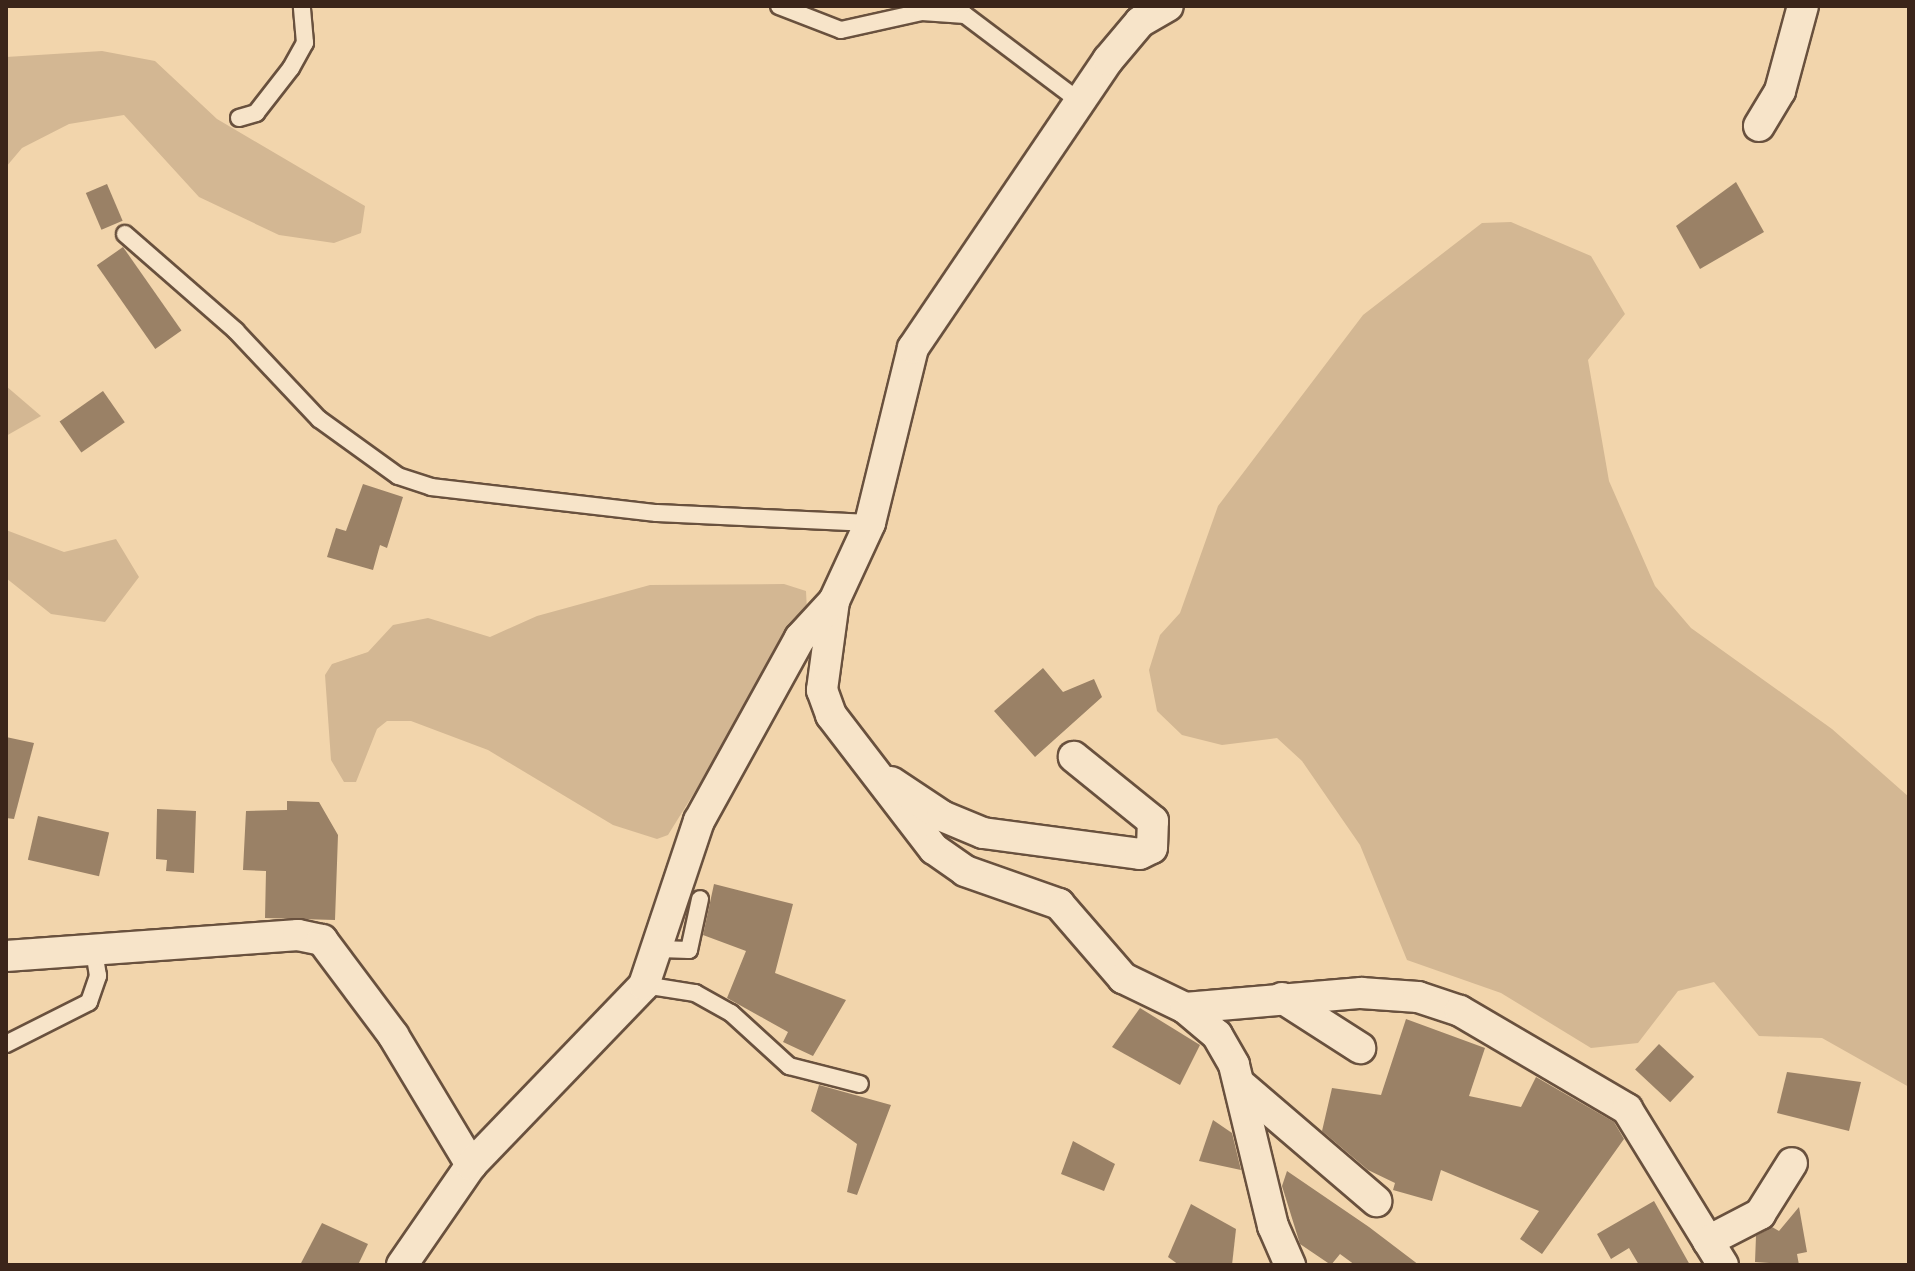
<!DOCTYPE html>
<style>
body{margin:0}
#map{position:relative;width:1915px;height:1271px;overflow:hidden;background:#f2d5ac;font-family:"Gentium Book Plus",serif}
div>[style]{position:absolute}
[style*='--x']{left:calc(var(--x)*1px);top:calc(var(--y)*1px);width:calc(var(--w)*1px);rotate:calc(var(--a)*1deg)}
.green>*{inset:0;background:#d3b793}
.building>*{inset:0;background:#9a8166;transform-origin:0 0}
.roads{filter:drop-shadow(2px 0 #69513e) drop-shadow(-2px 0 #69513e) drop-shadow(0 2px #69513e) drop-shadow(0 -2px #69513e)}
.lane>*{height:16px;margin:-8px;padding:0 8px;transform-origin:8px;border-radius:8px;background:#f7e4c9}
.street>*{height:30px;margin:-15px;padding:0 15px;transform-origin:15px;border-radius:15px;background:#f7e4c9}
span{translate:-50% -50%;white-space:nowrap;text-align:center;line-height:1.15;-webkit-text-stroke:6px #f7e4c9;paint-order:stroke}
.frame{position:absolute;inset:0;border:8px solid #3b251a;pointer-events:none}
</style>
<div id="map">
<div class="green">
<div style="clip-path:polygon(102px 51px,155px 61px,217px 119px,365px 206px,361px 233px,334px 243px,279px 235px,199px 197px,124px 115px,69px 124px,22px 148px,6px 167px,6px 57px)"></div>
<div style="clip-path:polygon(1511px 222px,1591px 256px,1625px 314px,1588px 360px,1609px 481px,1655px 586px,1691px 628px,1832px 729px,1909px 797px,1909px 1087px,1822px 1038px,1759px 1036px,1714px 982px,1678px 991px,1638px 1043px,1591px 1048px,1501px 993px,1407px 960px,1360px 845px,1302px 761px,1277px 738px,1222px 745px,1182px 735px,1157px 711px,1149px 670px,1160px 635px,1180px 613px,1218px 506px,1363px 315px,1482px 223px)"></div>
<div style="clip-path:polygon(6px 386px,41px 416px,6px 436px)"></div>
<div style="clip-path:polygon(6px 530px,64px 552px,116px 539px,139px 577px,105px 622px,51px 614px,6px 578px)"></div>
<div style="clip-path:polygon(784px 584px,806px 591px,807px 611px,668px 835px,657px 839px,613px 825px,488px 750px,411px 721px,387px 721px,377px 729px,356px 782px,344px 782px,331px 760px,325px 675px,332px 664px,368px 652px,393px 625px,428px 618px,490px 637px,537px 616px,650px 585px)"></div>
</div>
<div class="building">
<div style="clip-path:polygon(1736px 182px,1764px 232px,1700px 269px,1676px 226px)"></div>
<div style="left:107px;top:184px;width:40px;height:23px;rotate:67deg"></div>
<div style="left:123px;top:247px;width:102px;height:32px;rotate:55deg"></div>
<div style="left:103px;top:391px;width:38px;height:53px;rotate:55deg"></div>
<div style="clip-path:polygon(363px 484px,403px 497px,387px 548px,380px 545px,373px 570px,327px 557px,336px 528px,346px 531px)"></div>
<div style="clip-path:polygon(1043px 668px,1063px 692px,1094px 679px,1102px 697px,1035px 757px,994px 711px)"></div>
<div style="clip-path:polygon(6px 737px,34px 743px,14px 819px,6px 818px)"></div>
<div style="clip-path:polygon(287px 801px,319px 802px,338px 835px,335px 920px,265px 918px,266px 871px,243px 870px,246px 811px,287px 810px)"></div>
<div style="clip-path:polygon(157px 809px,196px 811px,194px 873px,166px 871px,167px 860px,156px 859px)"></div>
<div style="left:38px;top:816px;width:73px;height:45px;rotate:13deg"></div>
<div style="clip-path:polygon(714px 884px,793px 904px,775px 973px,846px 1000px,813px 1056px,783px 1042px,788px 1032px,727px 998px,746px 951px,703px 935px)"></div>
<div style="clip-path:polygon(1140px 1008px,1200px 1045px,1180px 1085px,1112px 1047px)"></div>
<div style="clip-path:polygon(1406px 1019px,1485px 1048px,1469px 1096px,1521px 1107px,1536px 1077px,1614px 1122px,1624px 1139px,1542px 1254px,1520px 1239px,1539px 1211px,1441px 1170px,1432px 1201px,1393px 1190px,1395px 1183px,1368px 1170px,1322px 1131px,1332px 1088px,1381px 1095px)"></div>
<div style="left:1659px;top:1044px;width:48px;height:35px;rotate:43deg"></div>
<div style="clip-path:polygon(1787px 1072px,1861px 1082px,1849px 1131px,1777px 1113px)"></div>
<div style="clip-path:polygon(819px 1085px,891px 1105px,857px 1195px,847px 1192px,857px 1144px,811px 1111px)"></div>
<div style="clip-path:polygon(1213px 1120px,1232px 1133px,1241px 1170px,1199px 1161px)"></div>
<div style="clip-path:polygon(1073px 1141px,1115px 1164px,1104px 1191px,1061px 1174px)"></div>
<div style="clip-path:polygon(1287px 1171px,1369px 1227px,1419px 1265px,1355px 1265px,1340px 1254px,1331px 1265px,1300px 1244px,1282px 1186px)"></div>
<div style="clip-path:polygon(1654px 1201px,1690px 1265px,1639px 1265px,1629px 1248px,1611px 1259px,1597px 1234px)"></div>
<div style="clip-path:polygon(1191px 1204px,1236px 1229px,1232px 1265px,1179px 1265px,1168px 1257px)"></div>
<div style="clip-path:polygon(1799px 1207px,1807px 1252px,1797px 1254px,1799px 1265px,1755px 1262px,1756px 1236px,1772px 1227px,1779px 1231px)"></div>
<div style="clip-path:polygon(322px 1223px,368px 1244px,358px 1265px,300px 1265px)"></div>
</div>
<div class="roads">
<div class="lane">
<div style="--x:779;--y:6;--w:66;--a:21.2"></div>
<div style="--x:841;--y:30;--w:83;--a:-12.5"></div>
<div style="--x:922;--y:12;--w:43;--a:4"></div>
<div style="--x:965;--y:15;--w:143;--a:37"></div>
<div style="--x:239;--y:118;--w:18;--a:-16"></div>
<div style="--x:256;--y:113;--w:57;--a:-52.1"></div>
<div style="--x:291;--y:68;--w:29;--a:-61"></div>
<div style="--x:305;--y:43;--w:37;--a:-95"></div>
<div style="--x:125;--y:234;--w:147;--a:41.1"></div>
<div style="--x:236;--y:331;--w:121;--a:46.7"></div>
<div style="--x:319;--y:419;--w:97;--a:35.8"></div>
<div style="--x:398;--y:476;--w:35;--a:18"></div>
<div style="--x:431;--y:487;--w:227;--a:6.6"></div>
<div style="--x:657;--y:513;--w:213;--a:2.7"></div>
<div style="--x:660;--y:949;--w:29;--a:2"></div>
<div style="--x:689;--y:950;--w:52;--a:-77.8"></div>
<div style="--x:644;--y:985;--w:52;--a:8.9"></div>
<div style="--x:695;--y:993;--w:41;--a:29.1"></div>
<div style="--x:731;--y:1013;--w:79;--a:42.4"></div>
<div style="--x:789;--y:1066;--w:73;--a:14.2"></div>
<div style="--x:6;--y:1044;--w:93;--a:-26.8"></div>
<div style="--x:89;--y:1002;--w:28;--a:-71"></div>
<div style="--x:98;--y:976;--w:26;--a:-99"></div>
</div>
<div class="street">
<div style="--x:1759;--y:126;--w:41;--a:-59"></div>
<div style="--x:1780;--y:91;--w:88;--a:-74.9"></div>
<div style="--x:834;--y:601;--w:90;--a:97.7"></div>
<div style="--x:822;--y:690;--w:27;--a:70"></div>
<div style="--x:831;--y:715;--w:169;--a:52.5"></div>
<div style="--x:934;--y:849;--w:38;--a:35"></div>
<div style="--x:965;--y:871;--w:100;--a:19.3"></div>
<div style="--x:1059;--y:904;--w:98;--a:49.1"></div>
<div style="--x:1123;--y:978;--w:69;--a:25.8"></div>
<div style="--x:1185;--y:1008;--w:177;--a:-4.9"></div>
<div style="--x:1361;--y:993;--w:57;--a:4"></div>
<div style="--x:1418;--y:997;--w:44;--a:18.4"></div>
<div style="--x:1460;--y:1011;--w:194;--a:30.4"></div>
<div style="--x:1627;--y:1109;--w:183;--a:58.4"></div>
<div style="--x:891;--y:782;--w:61;--a:33.7"></div>
<div style="--x:942;--y:816;--w:44;--a:22.5"></div>
<div style="--x:983;--y:833;--w:158;--a:7.6"></div>
<div style="--x:1140;--y:854;--w:13;--a:-27"></div>
<div style="--x:1152;--y:848;--w:27;--a:-88"></div>
<div style="--x:1153;--y:821;--w:102;--a:-141"></div>
<div style="--x:6;--y:956;--w:293;--a:-4.1"></div>
<div style="--x:298;--y:935;--w:25;--a:12"></div>
<div style="--x:322;--y:940;--w:119;--a:53.2"></div>
<div style="--x:393;--y:1035;--w:152;--a:59"></div>
<div style="--x:1282;--y:998;--w:93;--a:32.7"></div>
<div style="--x:1185;--y:1008;--w:42;--a:40.2"></div>
<div style="--x:1217;--y:1035;--w:34;--a:60"></div>
<div style="--x:1234;--y:1065;--w:166;--a:76.4"></div>
<div style="--x:1273;--y:1226;--w:43;--a:66.4"></div>
<div style="--x:1242;--y:1086;--w:177;--a:40.6"></div>
<div style="--x:1708;--y:1241;--w:59;--a:-27.4"></div>
<div style="--x:1760;--y:1214;--w:60;--a:-57.9"></div>
<div style="--x:402;--y:1265;--w:121;--a:-55.4"></div>
<div style="--x:471;--y:1165;--w:250;--a:-46.1"></div>
<div style="--x:644;--y:985;--w:173;--a:-71.5"></div>
<div style="--x:699;--y:821;--w:209;--a:-61.1"></div>
<div style="--x:800;--y:638;--w:50;--a:-47.4"></div>
<div style="--x:834;--y:601;--w:86;--a:-65.2"></div>
<div style="--x:870;--y:523;--w:180;--a:-76.2"></div>
<div style="--x:913;--y:348;--w:348;--a:-55.9"></div>
<div style="--x:1108;--y:60;--w:50;--a:-49.9"></div>
<div style="--x:1140;--y:22;--w:32;--a:-30"></div>
</div>
</div>
<div class="frame"></div>
</div>
